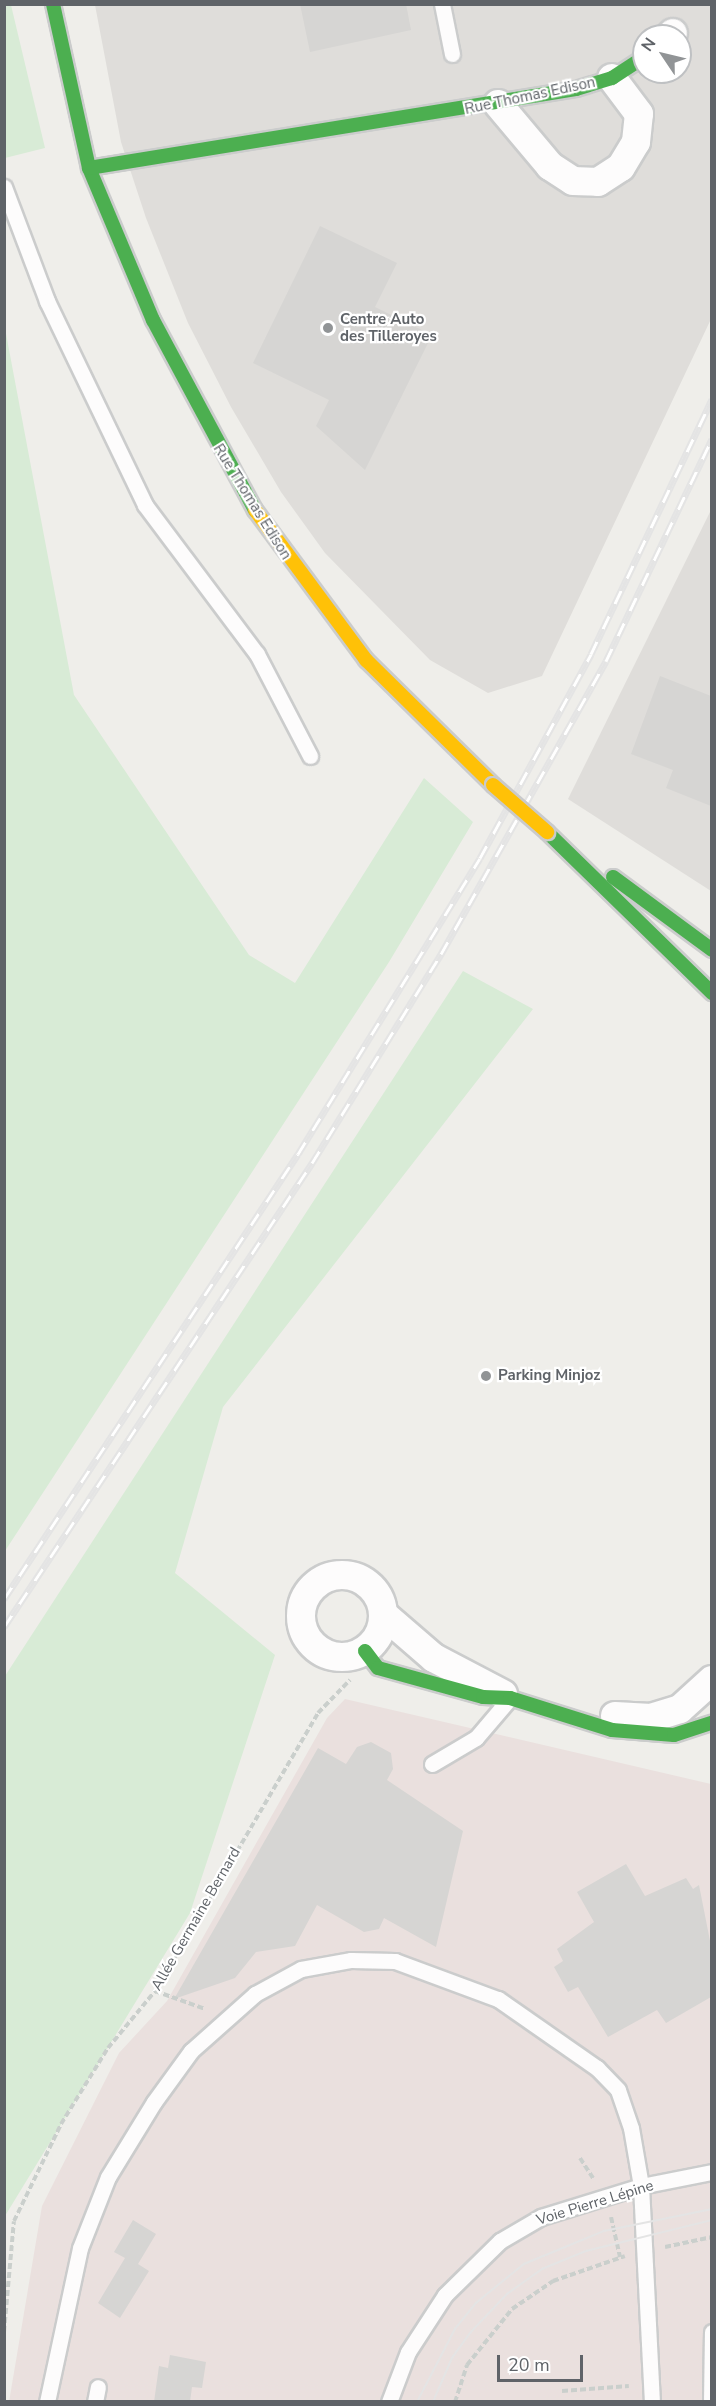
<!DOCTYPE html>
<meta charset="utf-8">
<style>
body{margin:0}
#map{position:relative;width:716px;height:2406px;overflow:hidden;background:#efeeea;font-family:"Nunito Sans",sans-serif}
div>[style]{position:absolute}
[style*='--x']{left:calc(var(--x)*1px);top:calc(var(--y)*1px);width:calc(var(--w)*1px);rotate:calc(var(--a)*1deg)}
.industrial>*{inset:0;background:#dfddda}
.medical>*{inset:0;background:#eae0de}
.green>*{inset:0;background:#d8ebd6}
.building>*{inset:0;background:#d6d5d3}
.path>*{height:4px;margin-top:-2px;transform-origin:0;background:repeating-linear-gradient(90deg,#cacfcc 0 6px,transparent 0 9px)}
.roads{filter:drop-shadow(2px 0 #cbcccc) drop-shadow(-2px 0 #cbcccc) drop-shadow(0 2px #cbcccc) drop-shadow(0 -2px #cbcccc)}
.lane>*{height:15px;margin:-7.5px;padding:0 7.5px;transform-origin:7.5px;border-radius:7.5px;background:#fdfcfc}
.street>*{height:28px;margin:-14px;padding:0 14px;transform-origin:14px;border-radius:14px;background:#fdfcfc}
.street>.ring{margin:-14px;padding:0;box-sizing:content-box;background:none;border:28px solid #fdfcfc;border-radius:50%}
.fast>*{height:14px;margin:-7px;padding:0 7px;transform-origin:7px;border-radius:7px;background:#4caf50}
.slow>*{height:14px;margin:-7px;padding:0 7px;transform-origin:7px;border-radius:7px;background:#ffc107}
.tram>*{height:1.5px;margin:-0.75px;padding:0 0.75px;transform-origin:0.75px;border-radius:0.75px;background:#e4e4e4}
.rail>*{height:7px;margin-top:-3.5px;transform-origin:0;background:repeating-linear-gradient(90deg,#fff 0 14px,#e4e4e4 0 28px);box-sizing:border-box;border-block:2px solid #e4e4e4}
.bridges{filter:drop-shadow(2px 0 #cacacb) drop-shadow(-2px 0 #cacacb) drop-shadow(0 2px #cacacb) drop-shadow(0 -2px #cacacb)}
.slow-bridge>*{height:14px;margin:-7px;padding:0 7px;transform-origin:7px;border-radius:7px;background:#ffc107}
.dots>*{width:16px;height:16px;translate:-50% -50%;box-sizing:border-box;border:3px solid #fff;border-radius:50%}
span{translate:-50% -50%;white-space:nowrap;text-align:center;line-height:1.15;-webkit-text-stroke:4.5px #fff;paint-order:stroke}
.street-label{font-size:15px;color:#5f6368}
.poi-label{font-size:15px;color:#5f6368;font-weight:700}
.left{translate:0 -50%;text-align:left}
.frame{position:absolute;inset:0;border:6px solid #5f6368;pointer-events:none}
.north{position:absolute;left:632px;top:24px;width:60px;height:60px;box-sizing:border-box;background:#fff;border:2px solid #bfc1c3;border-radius:50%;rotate:305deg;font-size:16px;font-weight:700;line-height:24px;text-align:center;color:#5f6368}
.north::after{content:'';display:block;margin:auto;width:21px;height:27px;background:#919496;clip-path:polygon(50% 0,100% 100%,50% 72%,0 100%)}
.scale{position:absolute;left:497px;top:2355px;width:86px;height:27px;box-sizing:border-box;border:3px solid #5f6368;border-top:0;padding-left:8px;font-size:18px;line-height:21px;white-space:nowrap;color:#5f6368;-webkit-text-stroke:4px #fff;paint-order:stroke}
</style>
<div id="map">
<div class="industrial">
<div style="clip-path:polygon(evenodd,95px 5px,711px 5px,711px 319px,542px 676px,488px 693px,430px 660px,325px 553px,281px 492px,231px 407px,188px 323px,146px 218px,121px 142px,95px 5px,644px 36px,680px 36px,680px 72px,644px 72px,644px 36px)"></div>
<div style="clip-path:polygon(711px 510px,711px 891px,568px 799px)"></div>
</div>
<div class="medical">
<div style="clip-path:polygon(345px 1699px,711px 1784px,711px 2401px,9px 2402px,42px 2206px,119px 2053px,167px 2001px,327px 1718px)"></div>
</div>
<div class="green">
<div style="clip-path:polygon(4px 5px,11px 5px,45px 148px,5px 158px)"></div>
<div style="clip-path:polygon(4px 323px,74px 695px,249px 955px,295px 983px,424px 778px,473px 822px,389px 962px,5px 1551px)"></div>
<div style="clip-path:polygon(463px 971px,533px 1009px,223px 1407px,175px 1573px,275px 1655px,190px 1913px,5px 2216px,5px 1676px)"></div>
</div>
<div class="building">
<div style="clip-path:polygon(300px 4px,406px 4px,411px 30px,310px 52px)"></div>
<div style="clip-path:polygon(320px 226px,397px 263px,375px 307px,432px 335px,365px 470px,316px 426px,329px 400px,253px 363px)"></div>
<div style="clip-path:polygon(660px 676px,711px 696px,711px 806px,666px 788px,673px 770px,631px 754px)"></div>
<div style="clip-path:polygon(371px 1742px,391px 1753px,393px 1769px,387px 1780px,463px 1831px,436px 1947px,384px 1918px,379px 1929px,364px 1932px,317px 1905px,295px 1946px,256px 1952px,235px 1978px,174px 1999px,318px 1748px,346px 1764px,357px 1747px)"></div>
<div style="clip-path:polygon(626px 1864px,645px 1896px,686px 1878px,693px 1889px,699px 1885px,711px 1946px,711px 1997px,666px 2023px,657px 2010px,608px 2037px,578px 1987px,568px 1992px,554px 1967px,563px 1961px,557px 1949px,594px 1922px,577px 1892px)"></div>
<div style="clip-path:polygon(133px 2220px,156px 2234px,138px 2264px,149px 2271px,120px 2318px,98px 2303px,125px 2258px,114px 2252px)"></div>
<div style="clip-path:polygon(170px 2355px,206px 2362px,202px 2388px,192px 2387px,190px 2402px,154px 2402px,159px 2366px,168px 2368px)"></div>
</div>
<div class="path">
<div style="--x:155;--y:1991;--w:53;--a:19.8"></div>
<div style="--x:580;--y:2158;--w:24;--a:57"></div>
<div style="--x:611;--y:2217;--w:41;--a:77.3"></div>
<div style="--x:665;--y:2247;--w:48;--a:-12"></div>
<div style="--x:4;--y:2332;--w:111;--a:-84.9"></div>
<div style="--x:14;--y:2221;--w:108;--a:-64.1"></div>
<div style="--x:61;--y:2124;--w:89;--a:-58.3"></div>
<div style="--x:108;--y:2048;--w:74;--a:-50.5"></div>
<div style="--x:155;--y:1991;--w:322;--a:-59.6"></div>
<div style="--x:318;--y:1713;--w:46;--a:-45.9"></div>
<div style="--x:562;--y:2391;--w:67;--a:-4.3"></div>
<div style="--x:455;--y:2402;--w:39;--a:-72"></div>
<div style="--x:467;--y:2365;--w:72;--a:-51.2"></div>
<div style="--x:512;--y:2309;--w:50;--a:-34.3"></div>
<div style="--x:553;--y:2281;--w:76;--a:-19.1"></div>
</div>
<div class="roads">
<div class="lane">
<div style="--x:442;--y:4;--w:51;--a:78.7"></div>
<div style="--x:4;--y:187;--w:122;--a:69.3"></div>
<div style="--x:47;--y:301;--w:226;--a:64.3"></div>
<div style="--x:145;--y:505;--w:186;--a:53.1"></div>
<div style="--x:257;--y:654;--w:115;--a:62.5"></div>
<div style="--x:432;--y:1764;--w:51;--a:-30.6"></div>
<div style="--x:476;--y:1738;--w:52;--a:-49.6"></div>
<div style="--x:47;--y:2402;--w:157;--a:-77.9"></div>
<div style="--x:80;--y:2248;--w:76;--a:-68.5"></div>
<div style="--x:108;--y:2177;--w:88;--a:-58.5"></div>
<div style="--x:154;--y:2102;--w:63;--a:-54"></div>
<div style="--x:191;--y:2051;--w:86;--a:-41.7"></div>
<div style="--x:255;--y:1994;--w:52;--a:-28.5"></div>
<div style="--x:301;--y:1969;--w:51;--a:-10.2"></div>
<div style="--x:351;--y:1960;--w:44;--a:1.3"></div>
<div style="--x:395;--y:1961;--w:110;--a:20.3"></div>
<div style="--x:498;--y:1999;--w:121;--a:34.9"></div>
<div style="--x:597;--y:2068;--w:30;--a:46"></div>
<div style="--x:618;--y:2090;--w:40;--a:71.1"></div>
<div style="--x:631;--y:2128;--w:59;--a:80.2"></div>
<div style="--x:641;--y:2186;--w:216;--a:87.1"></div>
<div style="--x:95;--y:2402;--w:15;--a:-79"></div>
<div style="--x:389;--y:2402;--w:53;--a:-69.2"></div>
<div style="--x:408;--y:2352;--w:68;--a:-57"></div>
<div style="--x:445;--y:2295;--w:77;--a:-44.5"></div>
<div style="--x:500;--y:2241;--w:48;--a:-30.3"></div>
<div style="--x:541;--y:2217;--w:105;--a:-17.2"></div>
<div style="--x:641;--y:2186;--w:72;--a:-11.2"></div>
<div style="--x:711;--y:2402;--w:70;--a:-89.2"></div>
</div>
<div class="street">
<div style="--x:670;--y:36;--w:4;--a:-45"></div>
<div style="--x:498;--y:104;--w:81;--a:50"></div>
<div style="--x:550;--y:166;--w:27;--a:33"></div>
<div style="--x:573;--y:181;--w:25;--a:2"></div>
<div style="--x:598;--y:182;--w:27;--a:-33"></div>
<div style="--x:621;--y:167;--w:29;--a:-59"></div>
<div style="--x:636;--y:142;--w:28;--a:-84"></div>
<div style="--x:639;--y:114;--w:45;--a:-126.9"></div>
<div class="ring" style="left:301px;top:1575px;width:54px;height:54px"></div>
<div style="--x:383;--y:1614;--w:67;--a:40.8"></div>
<div style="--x:434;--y:1658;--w:78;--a:27.6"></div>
<div style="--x:615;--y:1716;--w:36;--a:3"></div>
<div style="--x:651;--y:1718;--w:30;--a:-17"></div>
<div style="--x:680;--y:1709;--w:43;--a:-42.2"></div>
</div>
<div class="fast">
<div style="--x:53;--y:4;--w:168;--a:77.6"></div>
<div style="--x:89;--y:168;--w:165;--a:67.2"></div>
<div style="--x:153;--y:320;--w:216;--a:61.8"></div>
<div style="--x:89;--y:168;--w:493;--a:-9.2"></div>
<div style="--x:576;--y:89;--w:38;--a:-17"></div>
<div style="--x:612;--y:78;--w:38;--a:-33"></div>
<div style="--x:547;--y:832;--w:231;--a:44.3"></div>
<div style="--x:613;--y:877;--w:123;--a:36.4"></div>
<div style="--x:365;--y:1651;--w:21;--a:53"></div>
<div style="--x:378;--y:1668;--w:109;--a:15.4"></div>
<div style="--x:483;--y:1697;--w:27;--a:2"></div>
<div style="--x:510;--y:1698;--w:107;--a:17.4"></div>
<div style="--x:612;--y:1730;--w:62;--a:4.6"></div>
<div style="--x:674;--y:1735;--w:40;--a:-18"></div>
</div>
<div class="slow">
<div style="--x:255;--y:510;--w:187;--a:53.5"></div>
<div style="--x:366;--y:660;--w:178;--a:44.5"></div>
</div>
</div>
<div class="tram">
<div style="--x:417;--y:2402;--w:82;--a:-62.5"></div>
<div style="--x:455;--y:2329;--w:33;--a:-51"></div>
<div style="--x:476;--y:2303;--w:62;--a:-39.1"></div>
<div style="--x:524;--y:2264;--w:87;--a:-22.4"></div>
<div style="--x:604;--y:2231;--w:110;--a:-11.5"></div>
<div style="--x:433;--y:2402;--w:48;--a:-66.6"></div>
<div style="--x:452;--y:2358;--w:32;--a:-54"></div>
<div style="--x:471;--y:2332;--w:52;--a:-46.5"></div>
<div style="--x:507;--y:2294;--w:43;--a:-35.5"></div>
<div style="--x:542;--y:2269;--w:48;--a:-22.2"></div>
<div style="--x:586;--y:2251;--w:130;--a:-13.8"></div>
</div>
<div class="rail">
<div style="--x:4;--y:1599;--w:533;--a:-56.55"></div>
<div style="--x:298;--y:1154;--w:347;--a:-58.4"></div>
<div style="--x:480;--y:858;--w:232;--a:-61.4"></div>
<div style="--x:591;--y:654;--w:282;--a:-64.6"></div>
<div style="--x:4;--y:1627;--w:557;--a:-56.42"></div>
<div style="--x:312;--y:1163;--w:246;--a:-58.3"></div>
<div style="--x:441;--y:954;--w:336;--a:-60.6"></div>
<div style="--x:606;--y:661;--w:246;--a:-64.5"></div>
</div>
<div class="bridges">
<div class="slow-bridge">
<div style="--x:493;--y:785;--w:72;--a:41"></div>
</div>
</div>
<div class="dots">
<div style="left:328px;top:328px;background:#919496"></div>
<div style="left:486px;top:1376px;background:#919496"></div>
</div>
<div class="street-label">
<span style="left:530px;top:96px;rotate:-12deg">Rue Thomas Edison</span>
<span style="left:252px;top:502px;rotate:58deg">Rue Thomas Edison</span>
<span style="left:196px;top:1919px;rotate:-60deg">Allée Germaine Bernard</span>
<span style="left:595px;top:2203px;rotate:-17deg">Voie Pierre Lépine</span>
</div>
<div class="poi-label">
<span class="left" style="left:340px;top:328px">Centre Auto<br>des Tilleroyes</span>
<span class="left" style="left:498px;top:1376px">Parking Minjoz</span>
</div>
<div class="frame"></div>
<div class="north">N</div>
<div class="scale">20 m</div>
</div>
